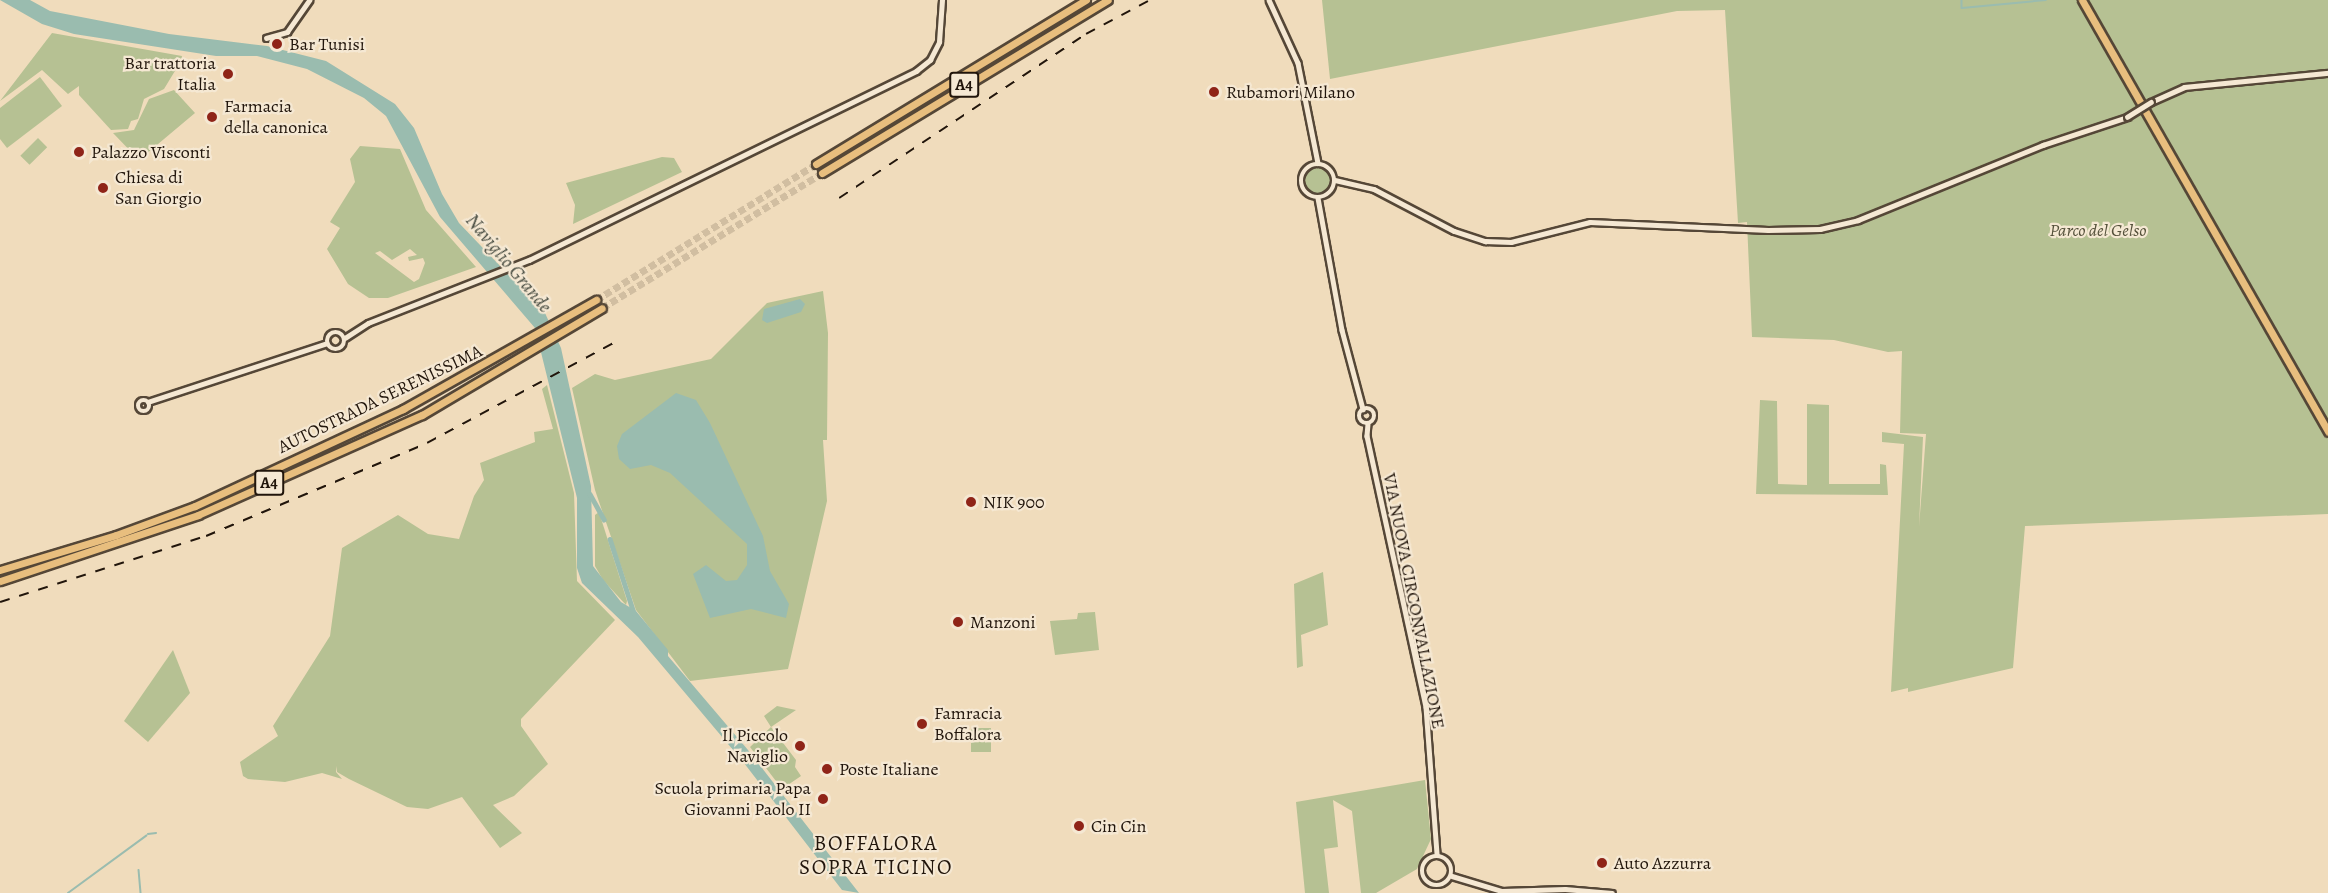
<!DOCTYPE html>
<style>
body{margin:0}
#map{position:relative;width:2328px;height:893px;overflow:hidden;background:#f0dcbc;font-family:Alegreya,serif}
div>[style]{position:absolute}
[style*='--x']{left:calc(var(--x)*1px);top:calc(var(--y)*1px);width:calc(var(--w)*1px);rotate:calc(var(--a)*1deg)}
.green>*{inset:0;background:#b6c193;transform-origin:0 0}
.round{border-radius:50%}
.water>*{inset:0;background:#9abcaf}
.stream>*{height:1.5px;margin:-0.75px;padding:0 0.75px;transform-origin:0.75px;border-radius:0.75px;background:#9abcaf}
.canal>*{height:4.5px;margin:-2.25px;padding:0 2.25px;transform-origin:2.25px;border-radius:2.25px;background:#9abcaf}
.highway-tunnel>*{height:7px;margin-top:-3.5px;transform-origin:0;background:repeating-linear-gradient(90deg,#d1bea1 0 7px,transparent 0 10.5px)}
.roads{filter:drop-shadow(2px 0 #554737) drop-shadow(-2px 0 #554737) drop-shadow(0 2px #554737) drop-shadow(0 -2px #554737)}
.minor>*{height:4.5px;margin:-2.25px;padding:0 2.25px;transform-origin:2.25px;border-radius:2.25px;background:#f5e8d3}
.minor>.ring{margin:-2.25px;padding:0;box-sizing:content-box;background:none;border:4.5px solid #f5e8d3;border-radius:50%}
.highway>*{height:7px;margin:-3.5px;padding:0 3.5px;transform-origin:3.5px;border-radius:3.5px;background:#e8be7e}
.rail>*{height:1.5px;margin-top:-0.75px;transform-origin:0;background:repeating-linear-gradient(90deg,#21150b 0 10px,transparent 0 20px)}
.bridges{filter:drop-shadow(2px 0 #554737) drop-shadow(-2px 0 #554737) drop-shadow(0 2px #554737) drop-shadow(0 -2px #554737)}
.minor-bridge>*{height:4.5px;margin:-2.25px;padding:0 2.25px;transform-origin:2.25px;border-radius:2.25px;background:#f5e8d3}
.dots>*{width:16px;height:16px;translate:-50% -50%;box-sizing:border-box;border:3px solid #f5e8d3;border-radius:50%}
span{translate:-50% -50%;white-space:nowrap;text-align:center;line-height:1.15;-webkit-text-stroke:4.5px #f5e8d3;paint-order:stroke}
.shield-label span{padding:2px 4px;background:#f5e8d3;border:2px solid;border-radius:4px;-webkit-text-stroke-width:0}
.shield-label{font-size:16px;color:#21150b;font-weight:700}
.poi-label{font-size:18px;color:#21150b}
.left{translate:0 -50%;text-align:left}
.right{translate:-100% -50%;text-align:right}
.park-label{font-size:18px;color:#55513b;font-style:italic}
.street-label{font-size:18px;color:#21150b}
.water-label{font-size:20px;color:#4b4f44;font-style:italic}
.quarter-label{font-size:21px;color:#21150b;letter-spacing:1.5px}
</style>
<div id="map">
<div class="green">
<div style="clip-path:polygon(1322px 0,2328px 0,2328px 514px,2025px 526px,2013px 668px,1908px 692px,1908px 688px,1891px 692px,1904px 444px,1882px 442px,1882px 432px,1923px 437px,1919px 527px,1926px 434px,1900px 433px,1902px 351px,1888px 352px,1834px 340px,1752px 337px,1747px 222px,1738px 223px,1725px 10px,1677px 11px,1330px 79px)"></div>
<div style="clip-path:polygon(52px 33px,182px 56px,181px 61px,164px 89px,144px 99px,138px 119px,131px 121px,128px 129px,111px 130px,79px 95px,79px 86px,68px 94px,42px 70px,0 101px)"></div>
<div style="clip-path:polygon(40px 77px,62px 106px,7px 148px,0 139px,0 108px)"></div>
<div style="clip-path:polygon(174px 90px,195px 113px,139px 160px,113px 133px,134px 130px,149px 99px)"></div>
<div style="left:38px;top:138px;width:13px;height:25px;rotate:45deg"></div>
<div style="clip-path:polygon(evenodd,360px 146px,400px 149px,426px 210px,476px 267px,388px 298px,369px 298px,348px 284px,327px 249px,340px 228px,330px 222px,355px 182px,350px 159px,360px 146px,410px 249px,417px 255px,408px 257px,409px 261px,423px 258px,425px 263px,419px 279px,414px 282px,375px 253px,380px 251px,392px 260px,410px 249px)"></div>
<div style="clip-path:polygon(662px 157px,674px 158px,682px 172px,573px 224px,575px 205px,566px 183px)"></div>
<div class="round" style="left:1305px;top:168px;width:26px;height:26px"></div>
<div style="clip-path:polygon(823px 291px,828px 333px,827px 440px,823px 440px,827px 501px,788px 669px,690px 681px,636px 610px,595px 490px,572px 388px,595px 374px,615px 380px,711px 359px,767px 303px)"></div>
<div style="clip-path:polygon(547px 385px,574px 493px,577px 581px,615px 620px,521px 719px,521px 726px,548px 764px,514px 796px,493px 805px,522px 833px,500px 848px,462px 797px,428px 809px,407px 807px,349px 779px,337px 772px,336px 766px,336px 772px,342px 779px,322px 773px,285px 782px,248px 779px,243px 776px,240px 762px,278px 736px,273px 726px,330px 636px,342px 548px,398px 515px,428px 534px,459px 539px,474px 496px,484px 480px,480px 463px,535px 442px,534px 432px,553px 429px,542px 389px)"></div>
<div style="clip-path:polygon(1760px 400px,1777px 401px,1778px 484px,1807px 485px,1807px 404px,1829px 405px,1829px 484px,1880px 484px,1880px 464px,1886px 465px,1888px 495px,1756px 494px)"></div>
<div style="clip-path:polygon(599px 512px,627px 601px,626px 605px,603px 580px,595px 566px,595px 515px)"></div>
<div style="clip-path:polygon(1323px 572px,1328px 625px,1301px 635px,1303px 666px,1297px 668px,1294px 584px)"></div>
<div style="clip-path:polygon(1095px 612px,1099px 650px,1055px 655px,1050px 621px,1077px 619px,1078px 613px)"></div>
<div style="clip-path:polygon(173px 650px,190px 693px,148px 742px,124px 721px)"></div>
<div style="clip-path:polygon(777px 706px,796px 710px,771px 727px,796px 760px,795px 767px,801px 776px,782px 789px,750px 747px,771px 727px,764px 716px)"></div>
<div style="left:971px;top:728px;width:20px;height:24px"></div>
<div style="clip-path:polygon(1425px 780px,1431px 839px,1417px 869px,1376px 893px,1361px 893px,1352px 811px,1333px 800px,1338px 847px,1324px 849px,1329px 893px,1305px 893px,1296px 802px)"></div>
</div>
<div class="water">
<div style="clip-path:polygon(0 0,30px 0,50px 11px,169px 34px,267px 46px,326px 61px,395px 104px,414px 128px,442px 194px,459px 223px,545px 313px,561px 348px,591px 486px,593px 566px,621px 602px,636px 611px,668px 650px,668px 656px,748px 750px,859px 893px,842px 890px,744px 763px,638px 637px,582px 583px,577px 568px,577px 498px,535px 328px,440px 217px,386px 116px,364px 98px,307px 69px,257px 56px,216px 56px,74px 34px,42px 24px)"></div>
<div style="clip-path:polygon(800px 299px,805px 304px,801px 312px,767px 323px,762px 320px,764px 309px)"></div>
<div style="clip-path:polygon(676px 393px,696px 400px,710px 423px,763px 536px,770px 571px,789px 604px,786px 618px,751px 609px,710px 618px,693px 574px,706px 565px,726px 581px,737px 580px,747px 565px,747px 544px,670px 473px,651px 465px,630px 469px,619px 459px,617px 446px,622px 434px)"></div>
</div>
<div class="stream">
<div style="--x:1962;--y:0;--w:8;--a:90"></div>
<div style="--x:1962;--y:8;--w:84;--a:-5.4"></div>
<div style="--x:148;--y:834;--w:8;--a:-7"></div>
<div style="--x:139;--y:870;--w:23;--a:85"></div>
<div style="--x:68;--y:893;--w:97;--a:-36.2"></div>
</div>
<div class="canal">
<div style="--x:590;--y:494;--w:29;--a:61"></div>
<div style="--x:610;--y:539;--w:78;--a:72"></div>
</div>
<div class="highway-tunnel">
<div style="--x:596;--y:300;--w:259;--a:-31.7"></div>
<div style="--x:602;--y:308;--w:258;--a:-31.5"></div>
</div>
<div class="roads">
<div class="minor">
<div style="--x:1269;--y:0;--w:69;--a:65.3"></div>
<div style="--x:1298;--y:63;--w:102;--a:78.7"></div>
<div style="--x:266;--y:38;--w:22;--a:-16"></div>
<div style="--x:287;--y:32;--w:39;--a:-55"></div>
<div style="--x:2151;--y:102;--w:36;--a:-24"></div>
<div style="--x:2184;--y:87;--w:145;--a:-5.6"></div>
<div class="ring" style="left:1301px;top:164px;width:29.5px;height:29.5px"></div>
<div style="--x:1335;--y:180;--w:40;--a:13"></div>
<div style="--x:1374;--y:189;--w:90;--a:27.7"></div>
<div style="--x:1454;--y:231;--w:33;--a:18"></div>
<div style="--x:1485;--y:241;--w:26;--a:2"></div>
<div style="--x:1511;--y:242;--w:81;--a:-14.2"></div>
<div style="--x:1590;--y:222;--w:178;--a:2.6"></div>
<div style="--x:1768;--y:230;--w:52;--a:-1.1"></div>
<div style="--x:1820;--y:229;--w:39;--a:-13"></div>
<div style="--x:1858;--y:220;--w:200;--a:-22.1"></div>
<div style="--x:2043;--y:145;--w:89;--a:-18.4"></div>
<div style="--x:1318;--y:198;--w:134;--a:79.7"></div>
<div style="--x:1342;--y:330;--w:82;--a:75.1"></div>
<div class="ring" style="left:327px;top:332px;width:13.5px;height:13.5px"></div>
<div style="--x:345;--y:338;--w:27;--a:-33"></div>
<div style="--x:368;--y:323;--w:173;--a:-21.4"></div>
<div style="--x:529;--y:260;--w:431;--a:-26"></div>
<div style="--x:916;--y:71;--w:18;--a:-38"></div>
<div style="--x:930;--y:60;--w:20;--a:-63"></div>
<div style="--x:939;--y:42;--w:42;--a:-85.9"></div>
<div class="ring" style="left:138px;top:400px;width:7.5px;height:7.5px"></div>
<div style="--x:148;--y:402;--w:188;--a:-18.2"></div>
<div class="ring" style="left:1359px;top:408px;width:11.5px;height:11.5px"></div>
<div style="--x:1368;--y:424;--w:12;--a:95"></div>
<div style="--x:1367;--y:436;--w:277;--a:77.7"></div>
<div style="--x:1426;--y:707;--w:148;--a:85.7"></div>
<div class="ring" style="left:1422px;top:856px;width:25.5px;height:25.5px"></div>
<div style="--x:1452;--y:876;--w:52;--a:16.7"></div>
<div style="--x:1502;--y:891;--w:63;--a:-1.8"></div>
<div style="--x:1565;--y:889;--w:47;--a:4.9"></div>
</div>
<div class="highway">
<div style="--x:2082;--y:0;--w:497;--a:60.3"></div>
<div style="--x:816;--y:164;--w:316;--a:-31.3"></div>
<div style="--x:822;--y:173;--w:334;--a:-31.2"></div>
<div style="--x:0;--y:570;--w:121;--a:-16.8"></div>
<div style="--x:116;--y:535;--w:84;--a:-20.2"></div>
<div style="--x:195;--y:506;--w:230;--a:-25"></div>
<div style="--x:403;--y:409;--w:222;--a:-29.5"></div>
<div style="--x:0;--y:581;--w:209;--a:-18.4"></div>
<div style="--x:198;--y:515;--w:245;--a:-24.1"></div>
<div style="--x:422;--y:415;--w:209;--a:-30.7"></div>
</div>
</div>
<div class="rail">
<div style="--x:839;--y:198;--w:296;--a:-33.6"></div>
<div style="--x:1086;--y:34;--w:72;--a:-28"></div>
<div style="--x:0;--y:602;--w:216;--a:-17.8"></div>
<div style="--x:206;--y:536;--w:240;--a:-22.8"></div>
<div style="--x:427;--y:443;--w:218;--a:-28.2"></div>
</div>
<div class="bridges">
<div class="minor-bridge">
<div style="--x:2127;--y:117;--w:28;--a:-32"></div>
</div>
</div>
<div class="dots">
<div style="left:277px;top:44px;background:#8f2418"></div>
<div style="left:228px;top:74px;background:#8f2418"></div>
<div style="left:1214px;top:92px;background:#8f2418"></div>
<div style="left:212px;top:117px;background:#8f2418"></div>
<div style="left:79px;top:152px;background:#8f2418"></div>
<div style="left:103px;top:188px;background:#8f2418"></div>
<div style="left:971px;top:502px;background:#8f2418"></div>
<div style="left:958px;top:622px;background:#8f2418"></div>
<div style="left:922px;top:724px;background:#8f2418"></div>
<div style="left:800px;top:746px;background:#8f2418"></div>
<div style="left:827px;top:769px;background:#8f2418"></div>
<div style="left:823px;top:799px;background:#8f2418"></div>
<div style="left:1079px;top:826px;background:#8f2418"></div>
<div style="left:1602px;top:863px;background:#8f2418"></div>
</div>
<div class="shield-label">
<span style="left:964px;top:85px">A4</span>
<span style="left:269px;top:483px">A4</span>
</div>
<div class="poi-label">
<span class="left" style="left:289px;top:44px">Bar Tunisi</span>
<span class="right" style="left:216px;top:74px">Bar trattoria<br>Italia</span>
<span class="left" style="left:1226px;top:92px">Rubamori Milano</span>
<span class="left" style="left:224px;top:117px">Farmacia<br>della canonica</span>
<span class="left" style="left:91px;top:152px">Palazzo Visconti</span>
<span class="left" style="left:115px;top:188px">Chiesa di<br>San Giorgio</span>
<span class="left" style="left:983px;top:502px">NIK 900</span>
<span class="left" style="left:970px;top:622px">Manzoni</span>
<span class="left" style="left:934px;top:724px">Famracia<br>Boffalora</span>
<span class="right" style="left:788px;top:746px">Il Piccolo<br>Naviglio</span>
<span class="left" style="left:839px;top:769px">Poste Italiane</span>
<span class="right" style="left:811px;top:799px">Scuola primaria Papa<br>Giovanni Paolo II</span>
<span class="left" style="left:1091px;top:826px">Cin Cin</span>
<span class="left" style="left:1614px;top:863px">Auto Azzurra</span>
</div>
<div class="park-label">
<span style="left:2098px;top:230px">Parco del Gelso</span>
</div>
<div class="street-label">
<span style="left:380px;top:399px;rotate:-26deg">AUTOSTRADA SERENISSIMA</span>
<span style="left:1414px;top:601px;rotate:79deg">VIA NUOVA CIRCONVALLAZIONE</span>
</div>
<div class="water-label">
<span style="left:509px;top:263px;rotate:50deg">Naviglio Grande</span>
</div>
<div class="quarter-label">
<span style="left:876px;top:855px">BOFFALORA<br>SOPRA TICINO</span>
</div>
</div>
